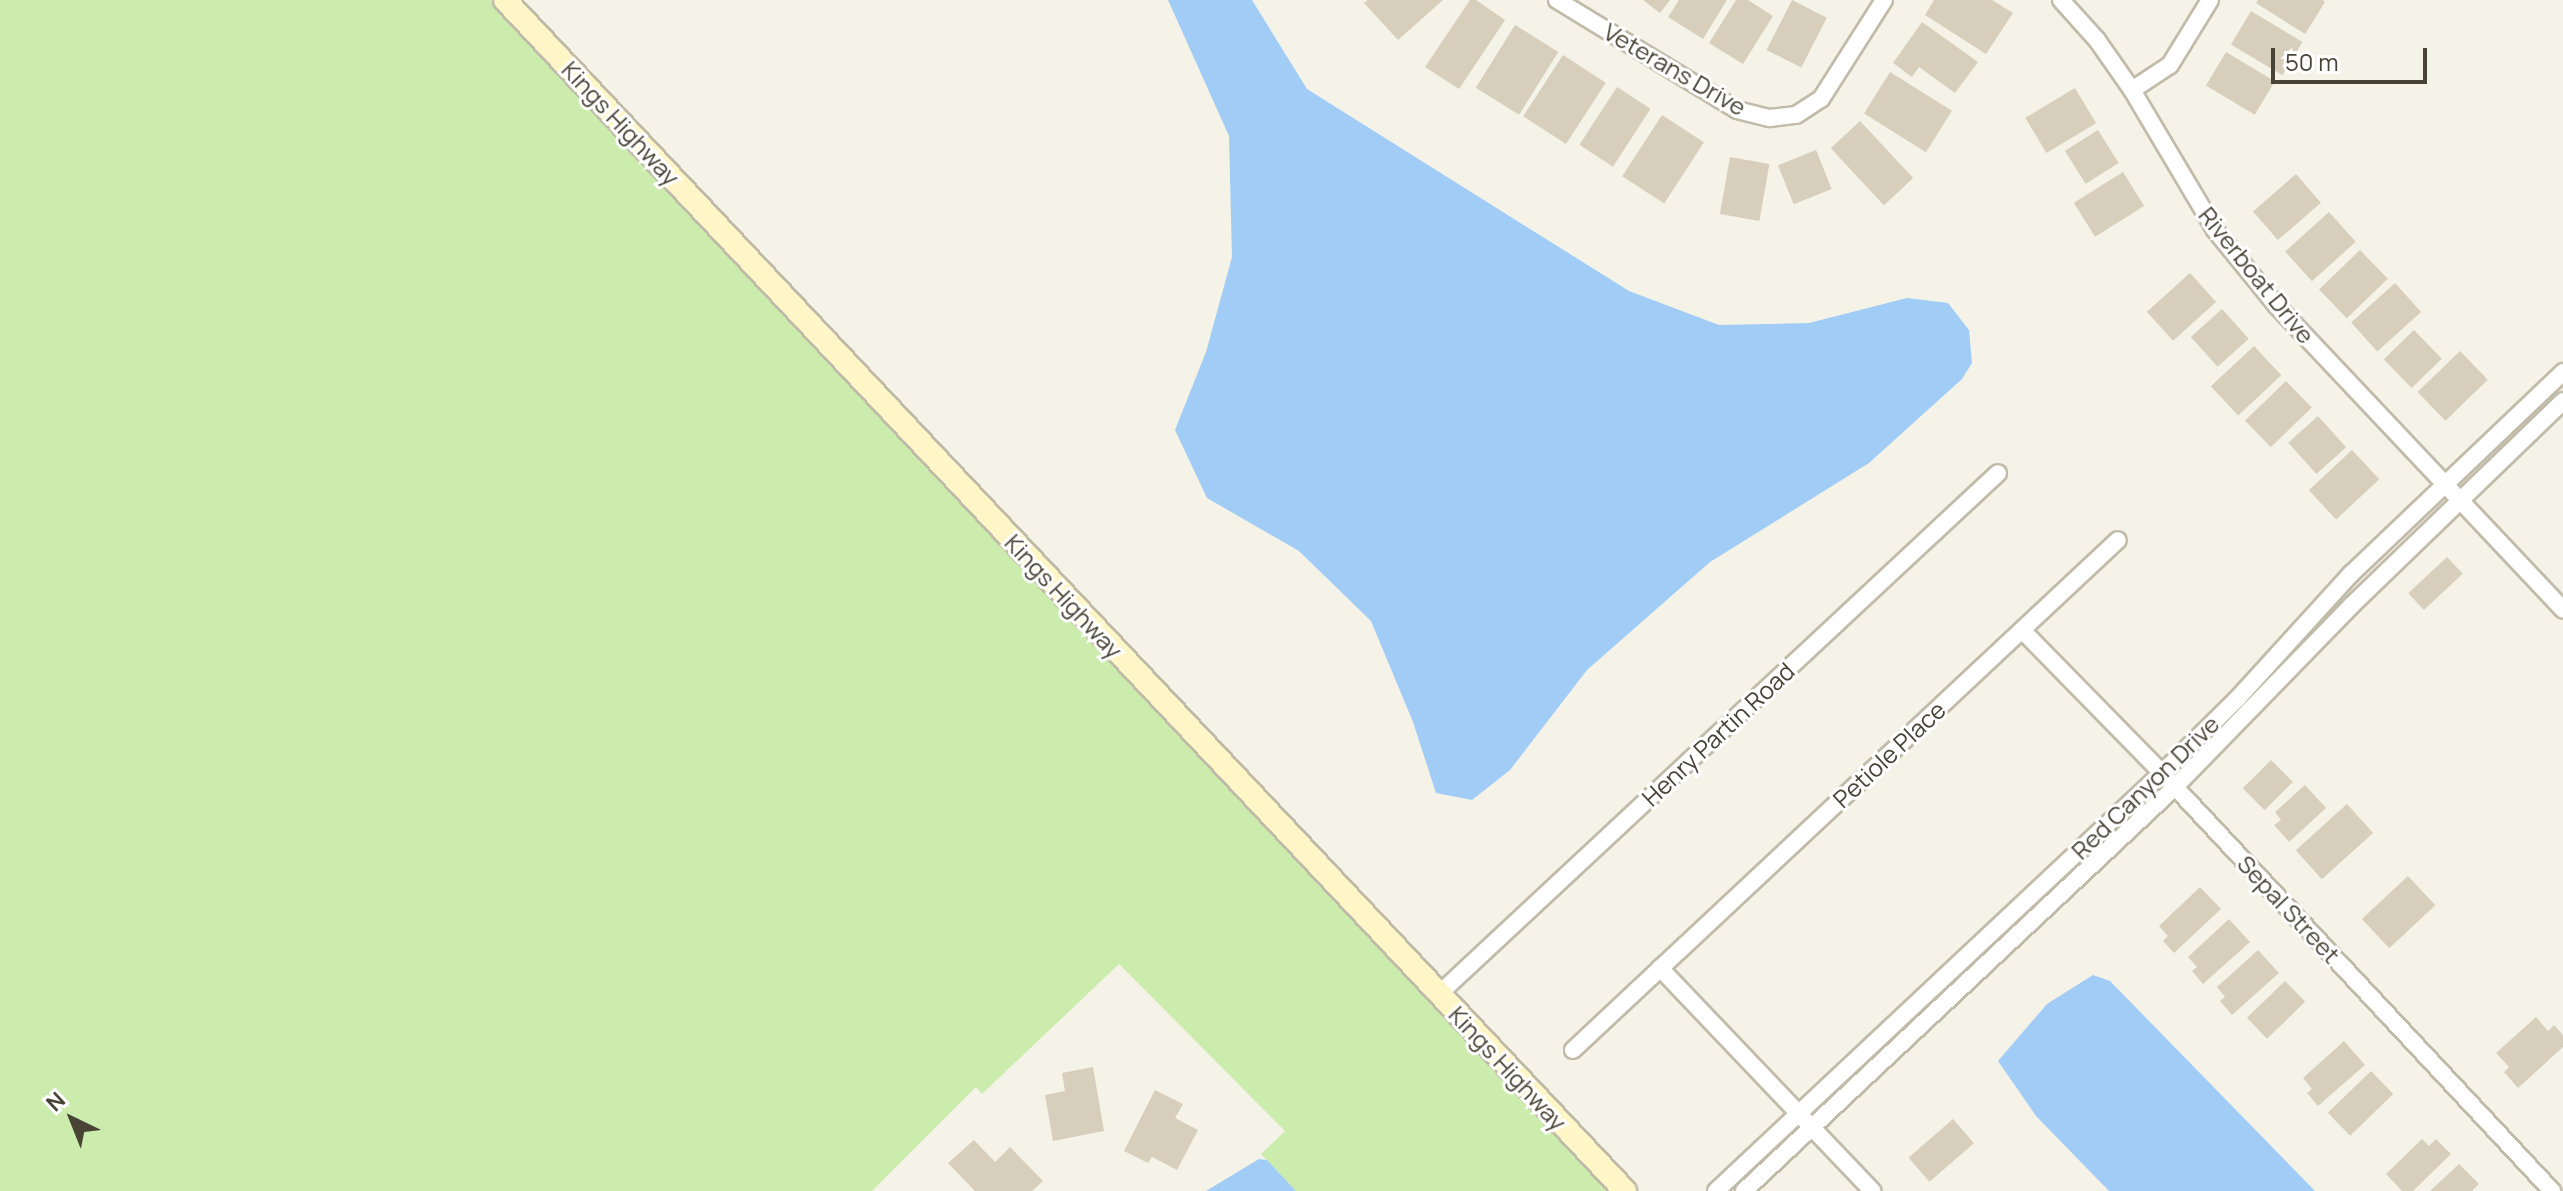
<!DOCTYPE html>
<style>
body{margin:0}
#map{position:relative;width:2563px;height:1191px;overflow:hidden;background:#f5f2e8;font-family:Manrope,sans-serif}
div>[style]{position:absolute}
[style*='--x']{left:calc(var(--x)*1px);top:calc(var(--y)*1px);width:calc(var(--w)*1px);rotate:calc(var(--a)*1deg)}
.green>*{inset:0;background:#cbecad}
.water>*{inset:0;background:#a0ccf6}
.building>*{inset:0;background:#d7cfbc;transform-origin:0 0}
.roads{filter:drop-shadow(2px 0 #c1bba9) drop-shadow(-2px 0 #c1bba9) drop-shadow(0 2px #c1bba9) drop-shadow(0 -2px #c1bba9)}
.street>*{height:16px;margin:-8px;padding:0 8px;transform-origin:8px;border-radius:8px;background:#fff}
.secondary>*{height:22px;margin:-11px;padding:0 11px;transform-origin:11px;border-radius:11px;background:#fff6c7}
span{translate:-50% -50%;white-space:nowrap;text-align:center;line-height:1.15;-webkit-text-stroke:6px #fff;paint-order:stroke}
.street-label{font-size:24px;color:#494336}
.north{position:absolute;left:32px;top:1079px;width:80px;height:80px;-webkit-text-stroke:6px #fff;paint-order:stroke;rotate:317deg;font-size:22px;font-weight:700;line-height:32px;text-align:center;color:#494336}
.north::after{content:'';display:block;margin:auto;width:28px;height:36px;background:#494336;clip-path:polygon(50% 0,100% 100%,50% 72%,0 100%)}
.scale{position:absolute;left:2271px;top:48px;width:156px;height:36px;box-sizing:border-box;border:4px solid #494336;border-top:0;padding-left:10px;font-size:24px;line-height:28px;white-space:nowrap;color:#494336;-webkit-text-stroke:6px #fff;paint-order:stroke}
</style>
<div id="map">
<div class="green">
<div style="clip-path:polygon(0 0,490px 0,1607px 1191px,1296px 1191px,1261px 1154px,1285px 1131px,1119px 964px,982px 1094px,976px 1087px,872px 1191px,0 1191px)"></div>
</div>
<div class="water">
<div style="clip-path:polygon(1168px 0,1252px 0,1307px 89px,1629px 291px,1719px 325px,1809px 323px,1907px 298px,1948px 303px,1969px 330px,1972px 363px,1962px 379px,1869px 463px,1710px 562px,1587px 670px,1510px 770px,1472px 800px,1436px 793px,1413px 722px,1371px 621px,1299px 551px,1207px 498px,1175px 430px,1206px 352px,1232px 257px,1229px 136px)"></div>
<div style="clip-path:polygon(2093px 975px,2110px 981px,2315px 1191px,2109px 1191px,2036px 1116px,1998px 1061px,2047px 1004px)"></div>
<div style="clip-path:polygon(1259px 1159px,1267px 1160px,1296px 1191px,1206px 1191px)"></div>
</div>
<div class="building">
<div style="clip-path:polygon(1368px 0,1443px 0,1398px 40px,1364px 3px)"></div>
<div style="clip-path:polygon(1470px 0,1476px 0,1505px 20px,1459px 89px,1425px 67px)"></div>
<div style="clip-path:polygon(1643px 0,1670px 0,1660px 13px)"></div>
<div style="clip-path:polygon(1679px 0,1727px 0,1703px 39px,1668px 17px)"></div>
<div style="clip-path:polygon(1736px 0,1748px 0,1773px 16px,1743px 64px,1709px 43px)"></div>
<div style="left:1792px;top:0;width:39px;height:56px;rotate:27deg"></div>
<div style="clip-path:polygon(1934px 0,1992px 0,2013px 13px,1986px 54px,1925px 15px)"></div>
<div style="clip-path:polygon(2258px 0,2323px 0,2325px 2px,2305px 34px,2256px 3px)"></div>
<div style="left:2251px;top:11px;width:60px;height:39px;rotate:31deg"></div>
<div style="clip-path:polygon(1922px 22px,1978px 62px,1955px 93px,1919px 67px,1912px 77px,1893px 63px)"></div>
<div style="left:1515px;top:25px;width:51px;height:74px;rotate:32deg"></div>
<div style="left:2226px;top:52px;width:57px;height:39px;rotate:31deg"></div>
<div style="left:1563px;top:55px;width:51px;height:73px;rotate:33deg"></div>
<div style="left:1890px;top:72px;width:73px;height:49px;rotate:32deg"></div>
<div style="left:1617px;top:87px;width:40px;height:69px;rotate:33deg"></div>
<div style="left:2075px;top:88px;width:41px;height:58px;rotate:59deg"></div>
<div style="left:1662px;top:115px;width:50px;height:73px;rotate:33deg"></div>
<div style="left:1860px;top:121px;width:78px;height:40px;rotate:47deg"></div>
<div style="left:2098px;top:130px;width:39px;height:39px;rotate:58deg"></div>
<div style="left:1816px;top:150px;width:42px;height:41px;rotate:68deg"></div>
<div style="left:1730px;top:157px;width:40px;height:58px;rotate:10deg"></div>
<div style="left:2123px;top:172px;width:40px;height:58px;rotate:58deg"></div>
<div style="left:2296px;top:174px;width:38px;height:57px;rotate:49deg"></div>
<div style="left:2329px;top:212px;width:40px;height:59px;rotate:48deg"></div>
<div style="left:2360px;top:250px;width:40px;height:57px;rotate:46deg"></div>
<div style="left:2190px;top:273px;width:39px;height:58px;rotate:48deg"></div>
<div style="left:2395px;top:283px;width:39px;height:59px;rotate:48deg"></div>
<div style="left:2222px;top:309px;width:40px;height:42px;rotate:48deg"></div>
<div style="left:2414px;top:330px;width:40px;height:42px;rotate:46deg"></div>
<div style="left:2254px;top:346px;width:40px;height:59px;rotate:47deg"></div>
<div style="left:2460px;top:351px;width:40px;height:59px;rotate:46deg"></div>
<div style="left:2286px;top:381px;width:37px;height:57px;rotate:46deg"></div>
<div style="left:2318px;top:416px;width:42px;height:40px;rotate:48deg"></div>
<div style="left:2352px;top:450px;width:40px;height:59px;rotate:47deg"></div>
<div style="left:2447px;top:557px;width:23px;height:53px;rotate:47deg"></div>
<div style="left:2271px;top:760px;width:31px;height:40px;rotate:45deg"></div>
<div style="clip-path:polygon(2305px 785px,2326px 808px,2289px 842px,2274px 825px,2281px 820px,2275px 812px)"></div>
<div style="left:2347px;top:804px;width:39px;height:69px;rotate:48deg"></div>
<div style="left:2408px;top:876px;width:40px;height:63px;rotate:47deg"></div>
<div style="clip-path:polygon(2200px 887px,2221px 909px,2174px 953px,2163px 941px,2168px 936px,2159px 926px)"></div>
<div style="clip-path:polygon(2229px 919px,2250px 942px,2203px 984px,2192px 971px,2197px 967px,2188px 957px)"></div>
<div style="clip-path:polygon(2258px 950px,2279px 973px,2232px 1015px,2220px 1001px,2225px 997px,2217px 987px)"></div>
<div style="left:2285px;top:981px;width:29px;height:53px;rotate:46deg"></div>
<div style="clip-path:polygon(2536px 1017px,2548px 1031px,2554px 1025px,2563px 1035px,2563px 1047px,2518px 1088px,2504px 1072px,2509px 1067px,2496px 1053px)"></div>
<div style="clip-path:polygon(2344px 1041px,2365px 1065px,2318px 1106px,2307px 1093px,2312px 1089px,2303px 1078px)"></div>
<div style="clip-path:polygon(1093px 1067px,1104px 1131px,1053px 1141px,1045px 1095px,1065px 1091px,1062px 1073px)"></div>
<div style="left:2371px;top:1071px;width:32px;height:60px;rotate:46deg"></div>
<div style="clip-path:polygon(1155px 1090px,1183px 1104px,1175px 1118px,1198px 1130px,1177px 1170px,1152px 1157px,1148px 1163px,1124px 1151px)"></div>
<div style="left:1953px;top:1119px;width:32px;height:59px;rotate:49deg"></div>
<div style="clip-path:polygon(2422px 1139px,2429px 1146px,2436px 1139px,2451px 1154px,2413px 1191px,2402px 1191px,2386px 1174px)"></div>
<div style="clip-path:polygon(974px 1140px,995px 1162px,1010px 1147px,1043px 1181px,1032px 1191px,975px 1191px,948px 1163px)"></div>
<div style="clip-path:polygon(2459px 1164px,2479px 1184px,2472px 1191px,2430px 1191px)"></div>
</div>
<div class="roads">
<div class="street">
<div style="--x:1557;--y:0;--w:211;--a:31.4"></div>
<div style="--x:1737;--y:110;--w:34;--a:14"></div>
<div style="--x:1770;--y:118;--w:26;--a:-7"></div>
<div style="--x:1796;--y:115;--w:30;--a:-33"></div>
<div style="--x:1821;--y:99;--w:117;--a:-57.5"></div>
<div style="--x:2061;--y:0;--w:54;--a:48"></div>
<div style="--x:2097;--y:40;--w:61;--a:55"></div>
<div style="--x:2132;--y:90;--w:163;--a:59.3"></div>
<div style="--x:2215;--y:230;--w:98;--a:50.8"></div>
<div style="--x:2277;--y:306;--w:417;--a:46.7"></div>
<div style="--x:2132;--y:90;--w:45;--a:-33.3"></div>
<div style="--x:2170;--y:65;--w:76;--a:-58.4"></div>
<div style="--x:2022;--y:630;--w:200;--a:45.6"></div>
<div style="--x:2162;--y:773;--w:572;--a:46.98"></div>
<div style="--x:1660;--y:968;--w:308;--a:46.4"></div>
<div style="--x:1439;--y:994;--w:764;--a:-42.98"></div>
<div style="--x:1573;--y:1050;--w:746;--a:-43.1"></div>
<div style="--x:1716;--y:1191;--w:611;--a:-43.14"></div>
<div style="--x:2162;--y:773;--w:107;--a:-44.6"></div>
<div style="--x:2238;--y:698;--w:168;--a:-47.7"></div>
<div style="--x:2351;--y:574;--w:293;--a:-43.6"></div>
<div style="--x:1744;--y:1191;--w:591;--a:-43.15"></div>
<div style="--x:2175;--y:787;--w:252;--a:-45.8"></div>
<div style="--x:2351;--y:606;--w:295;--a:-44"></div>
</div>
<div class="secondary">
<div style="--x:505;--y:0;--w:1635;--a:46.76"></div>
</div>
</div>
<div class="street-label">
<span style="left:1675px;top:69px;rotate:30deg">Veterans Drive</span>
<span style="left:621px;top:123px;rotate:47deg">Kings Highway</span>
<span style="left:2257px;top:275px;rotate:51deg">Riverboat Drive</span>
<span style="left:1064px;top:596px;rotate:47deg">Kings Highway</span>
<span style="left:1718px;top:734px;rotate:-43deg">Henry Partin Road</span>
<span style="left:1889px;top:754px;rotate:-43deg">Petiole Place</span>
<span style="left:2145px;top:787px;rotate:-44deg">Red Canyon Drive</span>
<span style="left:2289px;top:909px;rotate:47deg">Sepal Street</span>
<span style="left:1508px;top:1068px;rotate:47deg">Kings Highway</span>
</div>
<div class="north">N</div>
<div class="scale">50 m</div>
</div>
